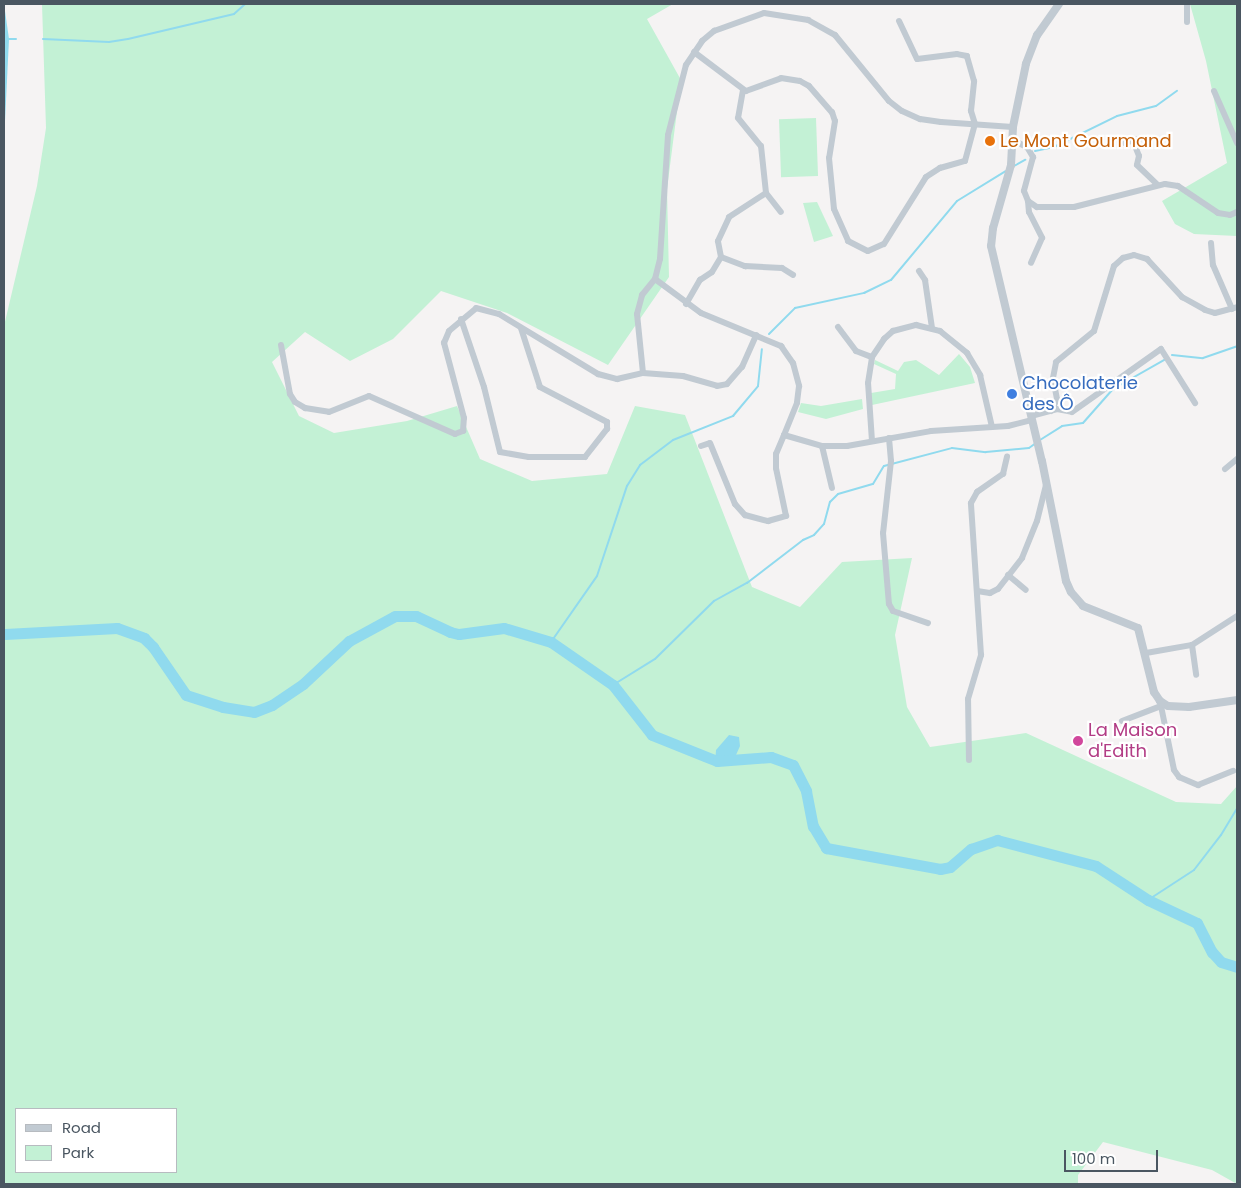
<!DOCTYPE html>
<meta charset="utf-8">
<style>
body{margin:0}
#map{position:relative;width:1241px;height:1188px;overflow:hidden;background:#f5f3f3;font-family:Poppins,sans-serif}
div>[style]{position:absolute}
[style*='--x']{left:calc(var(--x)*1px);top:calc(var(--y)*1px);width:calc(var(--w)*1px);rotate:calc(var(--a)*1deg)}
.green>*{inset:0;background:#c3f1d5;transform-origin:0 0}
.water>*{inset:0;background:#90daee}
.stream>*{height:2px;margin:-1px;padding:0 1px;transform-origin:1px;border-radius:1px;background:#90daee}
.river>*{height:11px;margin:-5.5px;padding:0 5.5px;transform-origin:5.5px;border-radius:5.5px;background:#90daee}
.minor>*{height:6px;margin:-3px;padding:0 3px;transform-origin:3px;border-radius:3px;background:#c1cad2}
.tertiary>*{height:8px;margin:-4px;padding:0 4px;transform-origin:4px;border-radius:4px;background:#c1cad2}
.dots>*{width:14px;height:14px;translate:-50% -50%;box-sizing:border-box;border:2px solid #fff;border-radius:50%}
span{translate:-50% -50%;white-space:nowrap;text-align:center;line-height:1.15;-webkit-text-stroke:4.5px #fff;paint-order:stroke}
.food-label{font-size:18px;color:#c56008}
.left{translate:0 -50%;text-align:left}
.shop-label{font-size:18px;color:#366cbe}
.hotel-label{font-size:18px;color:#b23c85}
.frame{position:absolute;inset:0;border:5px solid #4a5661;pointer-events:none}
.legend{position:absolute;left:15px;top:1108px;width:162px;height:65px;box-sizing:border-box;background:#fff;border:1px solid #b7bbc0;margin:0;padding:6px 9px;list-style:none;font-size:15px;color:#4a5661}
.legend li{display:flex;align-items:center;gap:10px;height:25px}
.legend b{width:25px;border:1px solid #b7bbc0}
.scale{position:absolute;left:1064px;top:1150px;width:94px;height:22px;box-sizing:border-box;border:2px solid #4a5661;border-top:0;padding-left:6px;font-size:15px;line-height:18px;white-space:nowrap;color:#4a5661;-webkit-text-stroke:4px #fff;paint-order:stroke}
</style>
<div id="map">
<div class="green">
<div style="clip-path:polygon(evenodd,42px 4px,673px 4px,647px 19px,681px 80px,667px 189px,669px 277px,608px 365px,507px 313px,441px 291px,393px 339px,350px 361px,305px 332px,272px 362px,299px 416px,334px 433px,407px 421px,457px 406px,480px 459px,532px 481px,607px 474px,635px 406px,685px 415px,752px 587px,800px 607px,842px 562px,912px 558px,895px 635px,907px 707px,930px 747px,1026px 733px,1176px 802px,1221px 804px,1237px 786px,1237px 1184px,1212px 1170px,1103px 1142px,1078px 1175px,1078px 1184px,4px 1184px,4px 326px,37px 186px,46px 128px,42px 4px,16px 1109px,176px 1109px,176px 1172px,16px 1172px,16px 1109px)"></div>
<div style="clip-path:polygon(1190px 4px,1237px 4px,1237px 236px,1194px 234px,1175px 224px,1162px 201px,1227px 163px,1206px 61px)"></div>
<div style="left:816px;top:118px;width:58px;height:37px;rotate:88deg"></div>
<div style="clip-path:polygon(817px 202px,833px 236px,814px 242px,803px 203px)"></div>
<div style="clip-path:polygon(959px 354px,970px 367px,975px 383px,872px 405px,871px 393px,895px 389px,896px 374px,874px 364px,875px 360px,898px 371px,904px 362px,916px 360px,939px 375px)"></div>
<div style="clip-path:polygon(862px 399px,863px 409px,826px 419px,798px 412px,801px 403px,821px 406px)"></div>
</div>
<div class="water">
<div style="clip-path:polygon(4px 4px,9px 39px,4px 142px)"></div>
<div style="clip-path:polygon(729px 735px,739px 737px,740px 746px,736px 755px,724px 764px,715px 764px,716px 750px)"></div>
</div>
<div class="stream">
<div style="--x:9;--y:39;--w:7;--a:0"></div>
<div style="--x:43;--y:39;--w:66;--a:2.6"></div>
<div style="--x:109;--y:42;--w:19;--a:-9"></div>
<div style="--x:128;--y:39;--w:109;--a:-13.3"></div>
<div style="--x:234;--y:14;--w:15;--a:-42"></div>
<div style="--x:1035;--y:151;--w:19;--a:-12"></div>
<div style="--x:1054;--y:147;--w:70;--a:-26.2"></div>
<div style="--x:1117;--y:116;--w:40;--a:-14.4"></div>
<div style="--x:1156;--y:106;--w:26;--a:-36"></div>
<div style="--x:1014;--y:166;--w:13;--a:-29"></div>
<div style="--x:769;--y:334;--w:37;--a:-45"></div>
<div style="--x:795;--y:308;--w:71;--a:-12.3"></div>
<div style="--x:864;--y:293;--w:30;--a:-26"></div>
<div style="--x:891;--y:280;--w:103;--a:-50.1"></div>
<div style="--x:957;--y:201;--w:57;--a:-31.5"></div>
<div style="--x:1172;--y:355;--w:31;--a:6"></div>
<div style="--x:1203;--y:358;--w:36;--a:-19"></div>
<div style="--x:1040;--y:440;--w:26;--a:-32"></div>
<div style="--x:1062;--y:426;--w:21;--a:-8"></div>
<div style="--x:1083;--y:423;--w:45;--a:-48.6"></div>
<div style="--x:1113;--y:389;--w:59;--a:-29.6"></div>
<div style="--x:551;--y:642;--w:80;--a:-55.1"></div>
<div style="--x:597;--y:576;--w:95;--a:-71.6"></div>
<div style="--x:627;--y:486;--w:25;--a:-58"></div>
<div style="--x:640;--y:465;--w:41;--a:-37.1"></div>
<div style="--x:673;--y:440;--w:65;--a:-21.8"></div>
<div style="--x:733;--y:416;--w:39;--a:-50"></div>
<div style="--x:758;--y:386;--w:37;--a:-84"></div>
<div style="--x:613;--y:685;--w:49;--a:-31.8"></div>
<div style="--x:655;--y:659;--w:83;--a:-44.5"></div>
<div style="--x:714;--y:601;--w:38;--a:-29"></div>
<div style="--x:747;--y:583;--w:71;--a:-37.5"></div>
<div style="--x:803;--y:540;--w:12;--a:-24"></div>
<div style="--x:814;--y:535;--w:15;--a:-48"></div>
<div style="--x:824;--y:524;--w:23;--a:-75"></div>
<div style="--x:830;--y:502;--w:11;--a:-45"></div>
<div style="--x:838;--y:494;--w:36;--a:-16"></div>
<div style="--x:873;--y:484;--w:21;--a:-59"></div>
<div style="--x:884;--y:466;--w:70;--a:-14.8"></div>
<div style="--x:952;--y:448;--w:34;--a:7"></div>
<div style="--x:986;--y:452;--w:43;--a:-5.3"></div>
<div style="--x:1029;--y:448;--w:9;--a:-36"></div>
<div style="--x:1148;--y:900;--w:55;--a:-33.1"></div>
<div style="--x:1194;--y:870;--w:44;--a:-52.4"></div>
<div style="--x:1221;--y:835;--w:31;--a:-59"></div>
</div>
<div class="river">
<div style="--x:5;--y:634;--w:112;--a:-3.1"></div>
<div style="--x:117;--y:628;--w:29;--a:20"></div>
<div style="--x:144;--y:638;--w:13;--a:45"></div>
<div style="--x:153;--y:647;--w:58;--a:55.5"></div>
<div style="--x:186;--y:695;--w:39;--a:18"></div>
<div style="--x:223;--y:707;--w:31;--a:9"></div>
<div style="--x:254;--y:712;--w:19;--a:-21"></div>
<div style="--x:272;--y:705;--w:37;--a:-34"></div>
<div style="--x:303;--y:684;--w:63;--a:-43.1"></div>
<div style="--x:349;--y:641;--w:52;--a:-28.5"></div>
<div style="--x:395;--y:616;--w:21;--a:0"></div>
<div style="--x:416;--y:616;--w:38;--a:25"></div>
<div style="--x:450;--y:632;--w:9;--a:13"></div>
<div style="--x:459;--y:634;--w:45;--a:-7.6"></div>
<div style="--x:504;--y:628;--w:49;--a:16.6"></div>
<div style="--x:551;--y:642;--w:75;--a:34.7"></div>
<div style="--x:613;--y:685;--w:63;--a:52"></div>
<div style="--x:652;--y:735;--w:70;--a:21.8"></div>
<div style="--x:717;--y:761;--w:54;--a:-4.2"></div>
<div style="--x:771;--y:757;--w:23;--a:20"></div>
<div style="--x:793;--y:765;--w:29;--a:63"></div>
<div style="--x:806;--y:791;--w:36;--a:79"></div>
<div style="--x:813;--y:826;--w:26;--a:59"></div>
<div style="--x:826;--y:848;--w:116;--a:10.4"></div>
<div style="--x:940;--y:869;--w:10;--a:-11"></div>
<div style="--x:950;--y:867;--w:28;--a:-41"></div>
<div style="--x:971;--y:849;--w:28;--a:-19"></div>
<div style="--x:997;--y:840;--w:102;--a:14.7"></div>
<div style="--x:1096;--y:866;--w:62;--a:33.2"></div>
<div style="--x:1148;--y:900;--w:54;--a:25.1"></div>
<div style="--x:1197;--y:923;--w:33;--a:63"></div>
<div style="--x:1212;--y:952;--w:13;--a:48"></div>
<div style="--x:1221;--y:962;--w:17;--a:17"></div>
</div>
<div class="minor">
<div style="--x:1187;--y:4;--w:18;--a:90"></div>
<div style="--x:694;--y:52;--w:65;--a:36.9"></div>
<div style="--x:746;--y:91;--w:37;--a:-20"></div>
<div style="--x:781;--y:78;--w:19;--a:9"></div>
<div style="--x:800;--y:81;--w:10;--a:29"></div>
<div style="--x:809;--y:86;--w:35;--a:49"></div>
<div style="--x:832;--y:112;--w:9;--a:72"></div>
<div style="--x:835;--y:121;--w:37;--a:99"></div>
<div style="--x:829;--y:158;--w:51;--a:84.4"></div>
<div style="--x:834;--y:209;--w:35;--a:66"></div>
<div style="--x:848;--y:241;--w:22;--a:27"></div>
<div style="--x:868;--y:251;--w:17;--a:-24"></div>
<div style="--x:884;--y:244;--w:79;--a:-57.9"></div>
<div style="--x:926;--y:177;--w:17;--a:-33"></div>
<div style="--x:940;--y:168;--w:26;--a:-16"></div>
<div style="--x:965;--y:161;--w:38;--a:-75"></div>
<div style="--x:975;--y:124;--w:14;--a:-107"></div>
<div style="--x:971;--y:111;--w:30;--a:-84"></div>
<div style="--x:974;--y:81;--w:26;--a:-106"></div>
<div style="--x:967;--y:56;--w:10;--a:-169"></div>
<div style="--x:957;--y:54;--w:40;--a:172.9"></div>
<div style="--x:917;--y:59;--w:42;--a:-115.3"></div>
<div style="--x:743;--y:90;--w:28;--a:100"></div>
<div style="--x:738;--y:118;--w:36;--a:51"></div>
<div style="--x:761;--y:146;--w:47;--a:83.9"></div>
<div style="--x:766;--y:193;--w:24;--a:52"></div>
<div style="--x:1214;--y:91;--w:57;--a:66.1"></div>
<div style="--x:1013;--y:140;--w:16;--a:27"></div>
<div style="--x:1027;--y:147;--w:12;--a:59"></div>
<div style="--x:1033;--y:157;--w:35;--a:105"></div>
<div style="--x:1024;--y:191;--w:11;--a:68"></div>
<div style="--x:1028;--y:201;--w:11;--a:34"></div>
<div style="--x:1037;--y:207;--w:37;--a:0"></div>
<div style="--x:1074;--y:207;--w:94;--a:-14.2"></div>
<div style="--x:1165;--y:184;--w:13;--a:9"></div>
<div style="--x:1178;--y:186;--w:48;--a:34"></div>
<div style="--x:1218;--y:213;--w:12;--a:9"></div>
<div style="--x:1230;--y:215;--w:8;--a:-23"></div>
<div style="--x:1133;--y:141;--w:16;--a:68"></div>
<div style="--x:1139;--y:156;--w:9;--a:103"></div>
<div style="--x:1137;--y:165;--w:28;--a:44"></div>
<div style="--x:1125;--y:143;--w:17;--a:-17"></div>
<div style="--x:1028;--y:201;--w:11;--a:85"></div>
<div style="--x:1029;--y:212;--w:29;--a:63"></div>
<div style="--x:1042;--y:238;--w:27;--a:114"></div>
<div style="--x:1211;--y:243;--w:22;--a:85"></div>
<div style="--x:1213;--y:265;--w:48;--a:66.6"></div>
<div style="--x:721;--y:257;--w:26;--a:21"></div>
<div style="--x:745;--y:266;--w:37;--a:3"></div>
<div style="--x:782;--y:268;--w:13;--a:32"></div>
<div style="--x:919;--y:271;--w:11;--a:56"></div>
<div style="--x:925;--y:280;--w:49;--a:81.7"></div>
<div style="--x:655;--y:279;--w:57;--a:36.5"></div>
<div style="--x:701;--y:313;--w:87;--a:22.4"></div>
<div style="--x:781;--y:346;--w:21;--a:55"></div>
<div style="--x:793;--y:363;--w:24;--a:75"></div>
<div style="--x:799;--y:386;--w:17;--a:97"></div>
<div style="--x:797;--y:403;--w:35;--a:112"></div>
<div style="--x:784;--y:435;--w:40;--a:16"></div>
<div style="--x:822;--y:446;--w:25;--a:0"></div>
<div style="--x:847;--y:446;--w:85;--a:-10.1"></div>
<div style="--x:931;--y:431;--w:77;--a:-3.7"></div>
<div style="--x:1008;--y:426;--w:25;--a:-14"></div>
<div style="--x:686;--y:304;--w:28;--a:-60"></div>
<div style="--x:700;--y:280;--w:14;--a:-34"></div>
<div style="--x:712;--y:272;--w:17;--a:-59"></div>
<div style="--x:721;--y:257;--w:16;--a:-101"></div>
<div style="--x:718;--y:241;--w:26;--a:-65"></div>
<div style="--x:729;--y:217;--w:44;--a:-33"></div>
<div style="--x:461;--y:319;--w:72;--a:71.3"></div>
<div style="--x:484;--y:387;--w:67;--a:76.2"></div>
<div style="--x:500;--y:452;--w:29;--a:10"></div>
<div style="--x:529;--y:457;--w:56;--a:0"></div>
<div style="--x:585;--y:457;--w:36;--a:-52"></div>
<div style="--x:607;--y:429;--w:7;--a:-90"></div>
<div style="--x:607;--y:422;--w:76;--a:-152.4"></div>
<div style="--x:540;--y:387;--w:62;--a:-107.9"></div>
<div style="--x:838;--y:327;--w:30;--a:53"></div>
<div style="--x:856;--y:351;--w:17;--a:21"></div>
<div style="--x:281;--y:345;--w:50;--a:79.6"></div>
<div style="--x:290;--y:394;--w:9;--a:58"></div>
<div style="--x:295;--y:402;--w:12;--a:31"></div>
<div style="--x:305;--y:408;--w:24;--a:9"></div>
<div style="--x:329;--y:412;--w:43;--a:-21.8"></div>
<div style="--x:369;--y:396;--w:94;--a:23.8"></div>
<div style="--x:455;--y:434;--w:9;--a:-21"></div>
<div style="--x:463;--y:431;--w:13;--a:-86"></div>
<div style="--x:464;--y:418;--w:78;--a:-104.9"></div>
<div style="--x:444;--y:343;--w:13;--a:-67"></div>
<div style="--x:449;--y:331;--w:35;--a:-40"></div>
<div style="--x:476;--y:308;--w:24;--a:15"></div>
<div style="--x:499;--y:314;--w:116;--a:31.2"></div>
<div style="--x:598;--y:374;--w:20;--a:15"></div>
<div style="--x:617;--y:379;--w:27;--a:-13"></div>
<div style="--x:643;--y:373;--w:59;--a:-95.8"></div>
<div style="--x:637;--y:314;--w:20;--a:-75"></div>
<div style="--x:642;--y:295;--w:21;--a:-51"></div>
<div style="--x:655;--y:279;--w:21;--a:-76"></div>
<div style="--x:660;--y:259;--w:124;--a:-86.3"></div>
<div style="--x:668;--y:135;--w:72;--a:-75.6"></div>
<div style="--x:686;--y:65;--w:29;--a:-56"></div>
<div style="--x:702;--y:41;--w:16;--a:-40"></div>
<div style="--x:714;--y:31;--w:53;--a:-19.8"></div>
<div style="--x:764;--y:13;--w:45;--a:9"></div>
<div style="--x:808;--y:20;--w:31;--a:29"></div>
<div style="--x:835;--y:35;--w:85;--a:50.7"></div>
<div style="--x:889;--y:101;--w:16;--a:38"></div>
<div style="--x:902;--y:111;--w:20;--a:24"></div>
<div style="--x:920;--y:119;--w:21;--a:8"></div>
<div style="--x:941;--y:122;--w:72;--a:4"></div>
<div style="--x:643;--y:373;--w:40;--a:4.3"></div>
<div style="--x:683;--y:376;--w:35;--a:16"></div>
<div style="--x:717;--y:386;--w:10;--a:-11"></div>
<div style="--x:727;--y:384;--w:23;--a:-49"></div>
<div style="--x:742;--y:367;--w:35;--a:-66"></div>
<div style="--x:1051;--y:411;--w:13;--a:-63"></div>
<div style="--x:1057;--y:399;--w:21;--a:-101"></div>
<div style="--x:1053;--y:378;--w:16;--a:-79"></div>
<div style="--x:1056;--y:362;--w:49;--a:-39.2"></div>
<div style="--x:1094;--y:331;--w:68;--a:-72.9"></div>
<div style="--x:1114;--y:266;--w:12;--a:-42"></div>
<div style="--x:1123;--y:258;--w:11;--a:-15"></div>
<div style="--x:1134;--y:255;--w:14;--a:17"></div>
<div style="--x:1147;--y:259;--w:52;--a:47.4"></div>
<div style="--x:1182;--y:297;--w:26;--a:29"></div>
<div style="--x:1205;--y:310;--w:10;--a:17"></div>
<div style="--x:1215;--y:313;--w:23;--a:-15"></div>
<div style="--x:1031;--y:416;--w:27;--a:-15"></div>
<div style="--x:1057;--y:409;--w:15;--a:11"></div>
<div style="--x:1072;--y:412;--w:109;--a:-35.3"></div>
<div style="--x:1161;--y:349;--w:64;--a:57.8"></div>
<div style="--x:889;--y:438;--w:23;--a:85"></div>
<div style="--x:891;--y:461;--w:72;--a:96.3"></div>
<div style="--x:883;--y:533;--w:71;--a:85.2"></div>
<div style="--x:889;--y:604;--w:8;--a:60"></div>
<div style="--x:893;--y:611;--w:37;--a:19"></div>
<div style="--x:872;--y:441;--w:58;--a:-93.9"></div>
<div style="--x:868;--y:383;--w:26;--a:-81"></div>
<div style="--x:872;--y:357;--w:22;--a:-56"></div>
<div style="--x:884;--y:339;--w:12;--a:-42"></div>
<div style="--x:893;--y:331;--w:24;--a:-15"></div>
<div style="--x:916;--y:325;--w:25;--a:14"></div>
<div style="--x:940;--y:331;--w:35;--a:39"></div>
<div style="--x:967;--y:353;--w:26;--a:59"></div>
<div style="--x:980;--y:375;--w:53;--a:77"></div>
<div style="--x:701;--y:446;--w:9;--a:-18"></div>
<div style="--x:710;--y:443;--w:66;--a:67.7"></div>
<div style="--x:735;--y:504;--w:15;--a:48"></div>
<div style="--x:745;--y:515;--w:24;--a:15"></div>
<div style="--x:768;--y:521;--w:19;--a:-16"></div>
<div style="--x:786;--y:516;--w:49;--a:-101.8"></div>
<div style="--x:776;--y:468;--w:14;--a:-90"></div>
<div style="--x:776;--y:454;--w:21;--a:-67"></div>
<div style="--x:822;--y:446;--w:43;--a:76.6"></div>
<div style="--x:1225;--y:469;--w:16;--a:-40"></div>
<div style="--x:1008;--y:575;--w:23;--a:40"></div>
<div style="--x:977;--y:591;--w:13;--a:9"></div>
<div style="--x:990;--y:593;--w:9;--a:-27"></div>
<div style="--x:998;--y:589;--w:39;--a:-52"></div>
<div style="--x:1022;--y:558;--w:40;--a:-68"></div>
<div style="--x:1037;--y:521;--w:38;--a:-76"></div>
<div style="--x:1192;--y:645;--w:30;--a:82"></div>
<div style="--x:1146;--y:653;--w:47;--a:-9.9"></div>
<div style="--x:1192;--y:645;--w:54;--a:-32.8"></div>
<div style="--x:1160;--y:701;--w:70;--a:78.5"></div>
<div style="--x:1174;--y:770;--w:9;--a:54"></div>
<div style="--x:1179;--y:777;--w:21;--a:23"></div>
<div style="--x:1198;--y:785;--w:38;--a:-22"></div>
<div style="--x:1122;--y:721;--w:40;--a:-21"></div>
<div style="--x:969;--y:760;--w:61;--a:-90.9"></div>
<div style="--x:968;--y:699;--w:46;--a:-73.5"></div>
<div style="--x:981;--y:655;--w:152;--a:-93.8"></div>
<div style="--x:971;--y:503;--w:13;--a:-61"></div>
<div style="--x:977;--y:492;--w:32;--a:-35"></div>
<div style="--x:1003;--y:474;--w:18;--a:-77"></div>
</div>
<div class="tertiary">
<div style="--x:1059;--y:4;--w:38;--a:125"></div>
<div style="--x:1037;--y:35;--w:31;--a:111"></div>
<div style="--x:1026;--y:64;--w:64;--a:101.7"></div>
<div style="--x:1013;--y:127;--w:38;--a:93"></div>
<div style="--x:1011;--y:165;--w:66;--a:105.9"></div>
<div style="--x:993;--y:228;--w:18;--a:96"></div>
<div style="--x:991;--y:246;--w:221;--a:76.7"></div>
<div style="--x:1042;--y:461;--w:122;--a:78.7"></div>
<div style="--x:1066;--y:581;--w:12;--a:66"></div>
<div style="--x:1071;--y:592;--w:18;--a:49"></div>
<div style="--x:1083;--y:606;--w:59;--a:21.8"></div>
<div style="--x:1138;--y:628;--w:66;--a:76"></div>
<div style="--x:1154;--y:692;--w:11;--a:56"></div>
<div style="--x:1160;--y:701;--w:9;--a:32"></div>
<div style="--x:1168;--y:706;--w:21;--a:3"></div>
<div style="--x:1189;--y:707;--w:49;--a:-8.3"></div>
</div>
<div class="dots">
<div style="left:990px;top:141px;background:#e8710a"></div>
<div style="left:1012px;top:394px;background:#3f7fe0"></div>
<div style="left:1078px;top:741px;background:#d1479c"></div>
</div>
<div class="food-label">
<span class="left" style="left:1000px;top:141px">Le Mont Gourmand</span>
</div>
<div class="shop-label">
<span class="left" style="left:1022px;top:394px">Chocolaterie<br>des Ô</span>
</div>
<div class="hotel-label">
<span class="left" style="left:1088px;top:741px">La Maison<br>d'Edith</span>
</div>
<div class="frame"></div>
<ul class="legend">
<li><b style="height:6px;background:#c1cad2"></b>Road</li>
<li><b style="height:14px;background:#c3f1d5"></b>Park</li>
</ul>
<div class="scale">100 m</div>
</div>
